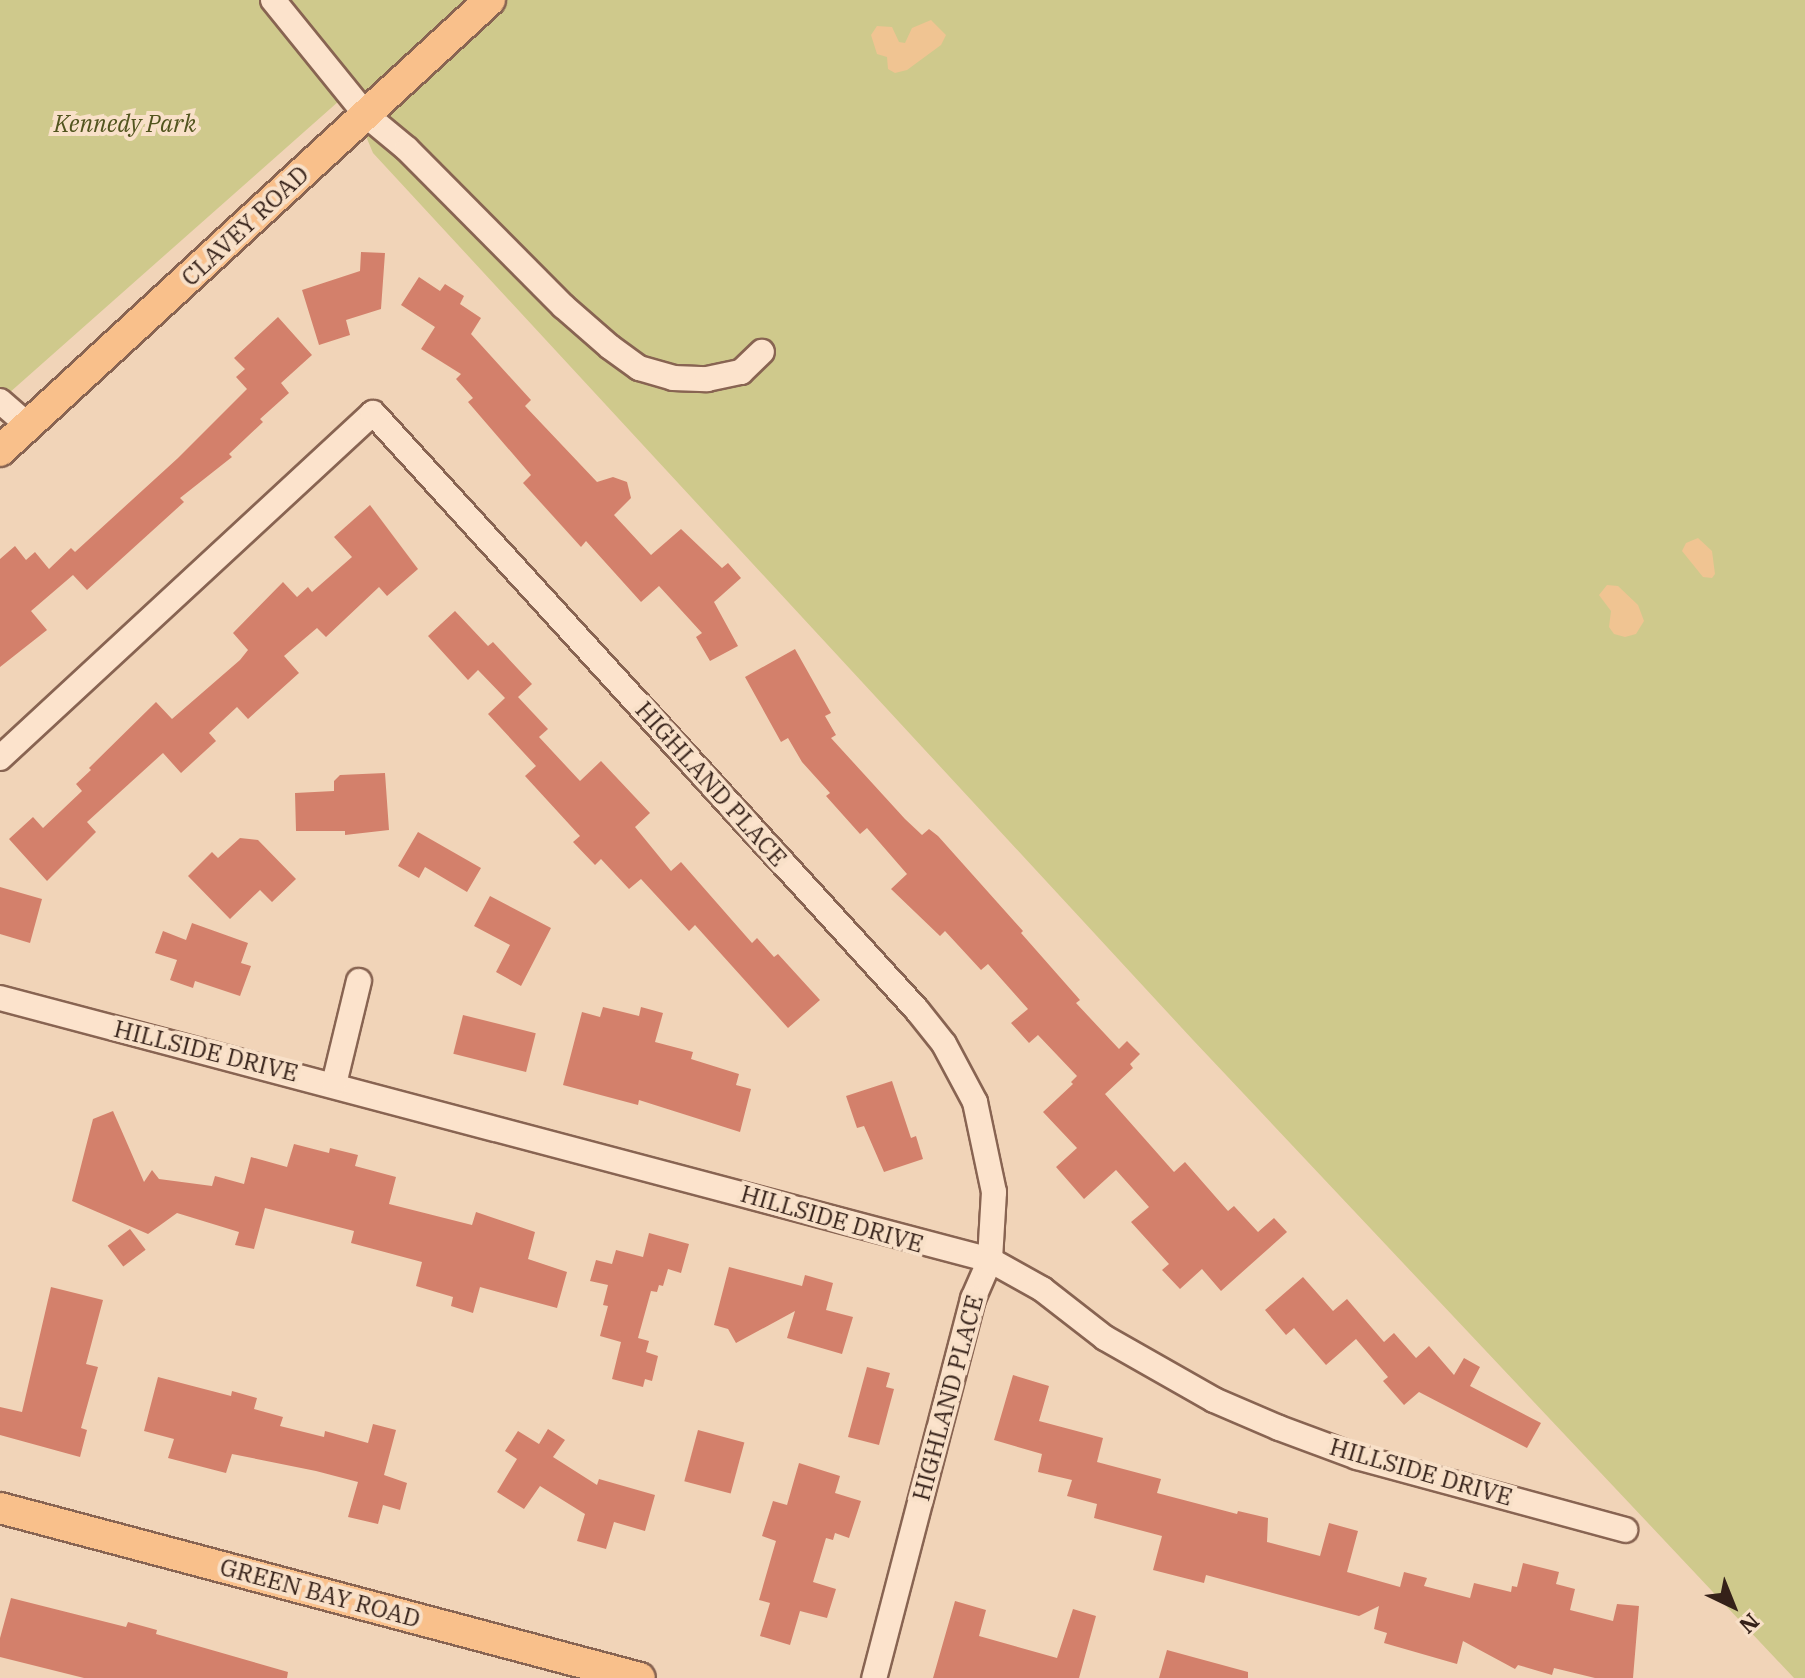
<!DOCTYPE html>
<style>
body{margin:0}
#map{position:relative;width:1805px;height:1678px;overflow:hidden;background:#f1d4b8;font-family:"IBM Plex Serif",serif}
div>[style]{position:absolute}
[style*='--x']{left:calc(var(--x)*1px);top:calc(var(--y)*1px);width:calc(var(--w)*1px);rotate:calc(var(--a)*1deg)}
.green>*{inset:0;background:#cfc98c}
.sand>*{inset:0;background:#f0c492}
.building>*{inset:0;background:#d3806b;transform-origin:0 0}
.roads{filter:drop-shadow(2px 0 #886452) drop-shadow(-2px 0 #886452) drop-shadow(0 2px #886452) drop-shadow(0 -2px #886452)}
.minor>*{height:24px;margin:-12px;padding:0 12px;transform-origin:12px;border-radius:12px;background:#fce3cc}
.major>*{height:30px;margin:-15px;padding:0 15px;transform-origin:15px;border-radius:15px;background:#f9c08b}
span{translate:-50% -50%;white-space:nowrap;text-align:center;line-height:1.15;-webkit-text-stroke:8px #f8e0c8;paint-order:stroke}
.park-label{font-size:24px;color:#51541e;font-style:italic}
.street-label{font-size:24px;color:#352119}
.north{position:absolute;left:1693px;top:1566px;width:80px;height:80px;-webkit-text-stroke:6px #f8e0c8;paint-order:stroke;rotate:137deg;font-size:22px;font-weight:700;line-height:32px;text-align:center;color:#352119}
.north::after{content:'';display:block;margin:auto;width:28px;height:36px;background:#352119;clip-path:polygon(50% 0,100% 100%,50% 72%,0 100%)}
</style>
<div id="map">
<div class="green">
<div style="clip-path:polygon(0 0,1805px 0,1805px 1678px,1794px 1678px,1193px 1040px,373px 153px,348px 93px,0 401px)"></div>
</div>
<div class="sand">
<div style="clip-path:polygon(931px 20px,946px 35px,941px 45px,907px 70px,895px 73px,888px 69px,887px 57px,877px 54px,871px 35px,877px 26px,892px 27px,899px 42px,905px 43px,912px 28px)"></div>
<div style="clip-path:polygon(1698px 538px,1712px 551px,1715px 574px,1712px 578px,1703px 577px,1682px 551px,1686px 543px)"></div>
<div style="clip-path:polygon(1607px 585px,1618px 586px,1638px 605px,1644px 621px,1636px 634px,1625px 637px,1614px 634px,1609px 627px,1611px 611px,1599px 595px)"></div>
</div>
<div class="building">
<div style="clip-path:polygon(361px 252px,385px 253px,381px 309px,346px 320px,350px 335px,319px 345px,302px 290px,360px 271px)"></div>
<div style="clip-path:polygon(419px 277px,440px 291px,445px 284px,464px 296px,460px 304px,481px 318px,471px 334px,531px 400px,525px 406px,597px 482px,613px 477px,627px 482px,631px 498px,614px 515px,651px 555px,681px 529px,722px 568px,728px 563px,741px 578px,714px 602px,738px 646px,710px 661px,696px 637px,702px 633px,659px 586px,641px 602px,586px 541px,581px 547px,523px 483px,531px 475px,468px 402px,473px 398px,456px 379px,461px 374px,421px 349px,435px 327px,401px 305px)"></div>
<div style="clip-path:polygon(278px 317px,312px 355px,281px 383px,289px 393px,260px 419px,263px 422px,229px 454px,232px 457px,180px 498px,184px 502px,87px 590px,73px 575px,31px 611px,47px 630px,0 667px,0 559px,15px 546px,26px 560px,35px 552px,49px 569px,71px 548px,75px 552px,178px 458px,247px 389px,236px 377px,245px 369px,234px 358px)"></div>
<div style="clip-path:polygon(370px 505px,418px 569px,387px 596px,379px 587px,326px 637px,317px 628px,284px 656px,299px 673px,248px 719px,237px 707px,209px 733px,216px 741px,181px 773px,163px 753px,87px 822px,96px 832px,47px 881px,9px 839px,33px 817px,43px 828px,82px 791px,76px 784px,91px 770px,89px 768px,156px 702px,172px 719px,240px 660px,248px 650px,233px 633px,283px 582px,297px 597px,308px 587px,312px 592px,352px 557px,334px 537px)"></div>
<div style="clip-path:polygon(455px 611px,488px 646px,493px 642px,532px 684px,518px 697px,548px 729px,539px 737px,580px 781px,601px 761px,650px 813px,635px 827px,671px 871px,681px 862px,752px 943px,757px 938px,774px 957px,778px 954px,820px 1000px,788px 1028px,695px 925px,689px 931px,641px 879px,629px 889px,601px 859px,595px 865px,573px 842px,580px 836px,525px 776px,536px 766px,488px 714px,505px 698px,478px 670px,468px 680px,428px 636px)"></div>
<div style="clip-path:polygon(795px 649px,831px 713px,825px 716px,836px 735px,831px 738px,905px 819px,922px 835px,929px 829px,938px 836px,1023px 931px,1021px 933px,1080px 1000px,1076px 1003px,1119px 1049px,1127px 1041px,1140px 1054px,1130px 1064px,1133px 1068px,1105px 1094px,1174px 1172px,1185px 1162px,1228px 1211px,1234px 1206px,1258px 1232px,1274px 1218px,1287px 1232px,1221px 1291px,1202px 1269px,1180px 1289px,1162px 1270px,1169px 1264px,1131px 1222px,1149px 1207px,1116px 1170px,1084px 1199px,1056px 1167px,1077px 1148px,1043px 1112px,1073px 1084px,1071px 1082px,1077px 1076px,1038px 1035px,1029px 1043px,1011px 1023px,1028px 1009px,988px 964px,981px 970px,945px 931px,940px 936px,891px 889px,907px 874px,867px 828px,860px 834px,826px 796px,830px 793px,802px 762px,788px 738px,781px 742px,745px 677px)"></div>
<div style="clip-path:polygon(385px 773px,389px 830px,345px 835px,345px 831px,296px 831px,295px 793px,334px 791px,334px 781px,340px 775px)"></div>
<div style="clip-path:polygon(418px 832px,481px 868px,467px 892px,425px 867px,419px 878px,398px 866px)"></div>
<div style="clip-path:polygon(240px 838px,258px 840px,296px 879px,272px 902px,260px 890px,230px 919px,188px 876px,212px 852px,218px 858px)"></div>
<div style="clip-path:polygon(0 887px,42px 899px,30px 943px,0 934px)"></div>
<div style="clip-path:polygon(490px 896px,551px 928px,521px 986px,496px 972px,510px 945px,474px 926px)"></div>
<div style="clip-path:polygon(192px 923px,248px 943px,241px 963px,251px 966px,240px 996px,195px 981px,193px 988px,170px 980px,177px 960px,155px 953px,163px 931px,186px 940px)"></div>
<div style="clip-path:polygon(603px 1007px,639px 1016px,641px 1007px,663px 1013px,655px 1042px,693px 1052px,691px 1059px,739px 1074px,736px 1085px,751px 1089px,740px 1132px,639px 1100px,638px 1105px,563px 1085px,582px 1012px,600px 1017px)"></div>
<div style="left:463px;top:1015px;width:75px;height:40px;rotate:14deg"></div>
<div style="clip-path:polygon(892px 1081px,911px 1138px,916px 1136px,923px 1159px,884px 1172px,864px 1126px,857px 1128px,846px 1096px)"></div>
<div style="clip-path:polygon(113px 1111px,144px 1182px,152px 1170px,159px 1179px,212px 1186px,215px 1176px,244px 1184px,251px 1157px,287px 1167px,294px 1144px,329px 1153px,330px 1148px,358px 1155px,355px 1166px,396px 1177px,389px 1204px,472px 1225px,476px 1212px,535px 1232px,528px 1259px,567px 1272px,557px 1308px,480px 1287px,473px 1313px,451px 1306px,453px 1297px,416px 1286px,422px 1262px,351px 1243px,354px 1231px,265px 1208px,254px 1249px,235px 1245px,239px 1232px,177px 1213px,148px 1234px,72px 1201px,93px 1119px)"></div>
<div style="left:130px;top:1229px;width:26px;height:28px;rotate:53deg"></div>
<div style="clip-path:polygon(649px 1233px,689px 1244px,681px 1273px,668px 1269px,663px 1286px,659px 1285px,657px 1292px,651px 1291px,638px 1338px,649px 1341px,646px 1352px,658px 1356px,652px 1381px,645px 1379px,643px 1387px,612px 1379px,621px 1342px,600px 1336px,608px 1306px,603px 1305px,608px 1285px,590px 1281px,596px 1260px,612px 1264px,616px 1250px,643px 1257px)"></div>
<div style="clip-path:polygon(729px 1267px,802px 1286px,805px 1275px,833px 1283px,826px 1310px,853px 1317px,842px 1354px,787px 1338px,795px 1311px,736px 1343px,728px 1329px,714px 1325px)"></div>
<div style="clip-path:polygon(1303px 1277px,1333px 1311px,1347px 1299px,1384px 1342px,1394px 1333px,1416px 1358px,1429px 1346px,1454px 1375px,1464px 1358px,1480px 1367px,1470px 1386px,1541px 1423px,1527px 1448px,1419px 1392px,1404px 1405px,1383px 1381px,1388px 1377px,1356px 1339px,1326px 1365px,1294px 1328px,1286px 1335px,1265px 1310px)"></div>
<div style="clip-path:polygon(51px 1287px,103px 1300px,86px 1364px,98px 1367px,81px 1428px,87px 1430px,80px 1457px,0 1435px,0 1407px,22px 1412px)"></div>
<div style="clip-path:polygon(867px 1367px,890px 1373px,886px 1387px,894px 1389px,879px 1445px,848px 1437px)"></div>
<div style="clip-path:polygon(1013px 1375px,1049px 1386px,1039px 1421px,1103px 1438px,1097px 1462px,1161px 1479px,1157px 1493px,1237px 1514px,1238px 1511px,1268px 1518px,1267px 1542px,1320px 1556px,1329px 1523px,1358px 1531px,1347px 1572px,1400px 1587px,1404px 1572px,1427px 1578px,1424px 1586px,1470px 1598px,1474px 1583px,1511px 1592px,1512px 1586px,1517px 1587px,1523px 1563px,1559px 1572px,1556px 1584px,1575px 1589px,1570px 1610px,1613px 1621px,1617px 1604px,1639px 1606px,1633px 1678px,1595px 1678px,1554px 1668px,1552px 1675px,1518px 1665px,1515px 1669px,1463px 1641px,1457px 1664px,1384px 1643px,1387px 1633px,1374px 1629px,1379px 1606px,1359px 1616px,1206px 1575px,1204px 1583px,1153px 1570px,1162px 1536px,1094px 1518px,1097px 1504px,1067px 1496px,1072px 1480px,1038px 1472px,1042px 1454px,994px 1440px)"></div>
<div style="clip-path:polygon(158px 1377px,231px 1396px,232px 1391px,257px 1398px,254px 1409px,283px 1417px,280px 1426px,324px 1437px,325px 1431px,368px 1443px,373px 1424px,396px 1430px,384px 1475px,407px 1483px,400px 1510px,383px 1505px,378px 1524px,348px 1517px,358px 1482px,316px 1471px,232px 1454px,226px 1473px,168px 1458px,174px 1439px,144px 1431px)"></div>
<div style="clip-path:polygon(548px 1429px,565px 1440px,553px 1457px,597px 1485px,599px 1479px,655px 1495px,645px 1531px,614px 1522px,606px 1549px,577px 1541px,585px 1514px,540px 1486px,524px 1509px,497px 1492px,517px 1459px,505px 1451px,518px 1431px,539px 1444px)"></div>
<div style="left:698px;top:1430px;width:48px;height:53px;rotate:15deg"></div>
<div style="clip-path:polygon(799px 1463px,840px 1476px,835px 1493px,861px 1501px,849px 1538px,835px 1533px,833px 1540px,826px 1538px,813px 1582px,836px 1589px,827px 1618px,800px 1611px,790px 1645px,760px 1636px,770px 1603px,759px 1600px,776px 1541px,762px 1536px,773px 1501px,787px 1505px)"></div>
<div style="clip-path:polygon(11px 1598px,126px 1627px,128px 1622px,157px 1630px,156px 1634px,288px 1672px,287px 1678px,84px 1678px,0 1657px,0 1638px)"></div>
<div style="clip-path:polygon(955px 1601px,986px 1610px,979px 1636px,1057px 1658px,1073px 1609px,1096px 1616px,1079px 1678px,933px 1678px)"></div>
<div style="clip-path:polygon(1167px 1650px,1248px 1672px,1248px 1678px,1159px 1678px)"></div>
</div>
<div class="roads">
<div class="minor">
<div style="--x:273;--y:0;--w:148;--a:51"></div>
<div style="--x:366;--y:115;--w:53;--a:39.7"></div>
<div style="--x:407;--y:149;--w:221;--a:45.2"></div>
<div style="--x:563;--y:306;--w:62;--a:41.1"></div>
<div style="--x:610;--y:347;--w:36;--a:36"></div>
<div style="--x:639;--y:368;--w:35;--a:16"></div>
<div style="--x:673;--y:378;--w:34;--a:2"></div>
<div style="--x:707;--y:379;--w:35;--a:-12"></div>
<div style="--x:741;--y:372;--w:29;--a:-44"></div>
<div style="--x:0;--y:401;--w:37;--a:41"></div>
<div style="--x:0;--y:758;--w:508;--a:-42.77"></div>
<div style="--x:373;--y:413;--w:808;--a:47.66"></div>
<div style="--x:917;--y:1010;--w:43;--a:51.5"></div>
<div style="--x:944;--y:1044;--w:66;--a:61.9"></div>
<div style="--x:975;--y:1102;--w:92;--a:78.1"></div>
<div style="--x:994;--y:1192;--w:68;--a:93.4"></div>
<div style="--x:990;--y:1260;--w:43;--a:113.6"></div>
<div style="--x:973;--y:1299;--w:392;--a:104.6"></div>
<div style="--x:0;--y:998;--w:1024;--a:14.82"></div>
<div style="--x:990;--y:1260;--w:60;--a:29.1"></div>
<div style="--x:1042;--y:1289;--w:80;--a:37.9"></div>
<div style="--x:1105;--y:1338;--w:125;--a:29.6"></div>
<div style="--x:1214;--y:1400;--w:71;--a:23.3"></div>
<div style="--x:1279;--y:1428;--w:83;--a:20.4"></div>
<div style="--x:1357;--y:1457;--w:278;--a:15.2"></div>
<div style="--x:334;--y:1084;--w:106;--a:-76.4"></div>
</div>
<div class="major">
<div style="--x:0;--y:451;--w:666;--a:-42.63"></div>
<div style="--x:0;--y:1508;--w:662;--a:14.88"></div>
</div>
</div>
<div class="park-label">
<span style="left:125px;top:124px">Kennedy Park</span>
</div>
<div class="street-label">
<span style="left:245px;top:226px;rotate:-43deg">CLAVEY ROAD</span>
<span style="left:711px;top:784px;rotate:48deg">HIGHLAND PLACE</span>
<span style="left:206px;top:1051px;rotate:14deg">HILLSIDE DRIVE</span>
<span style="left:832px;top:1219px;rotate:16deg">HILLSIDE DRIVE</span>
<span style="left:948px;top:1398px;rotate:-75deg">HIGHLAND PLACE</span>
<span style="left:1421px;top:1472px;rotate:16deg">HILLSIDE DRIVE</span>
<span style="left:320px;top:1593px;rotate:15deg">GREEN BAY ROAD</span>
</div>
<div class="north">N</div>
</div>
